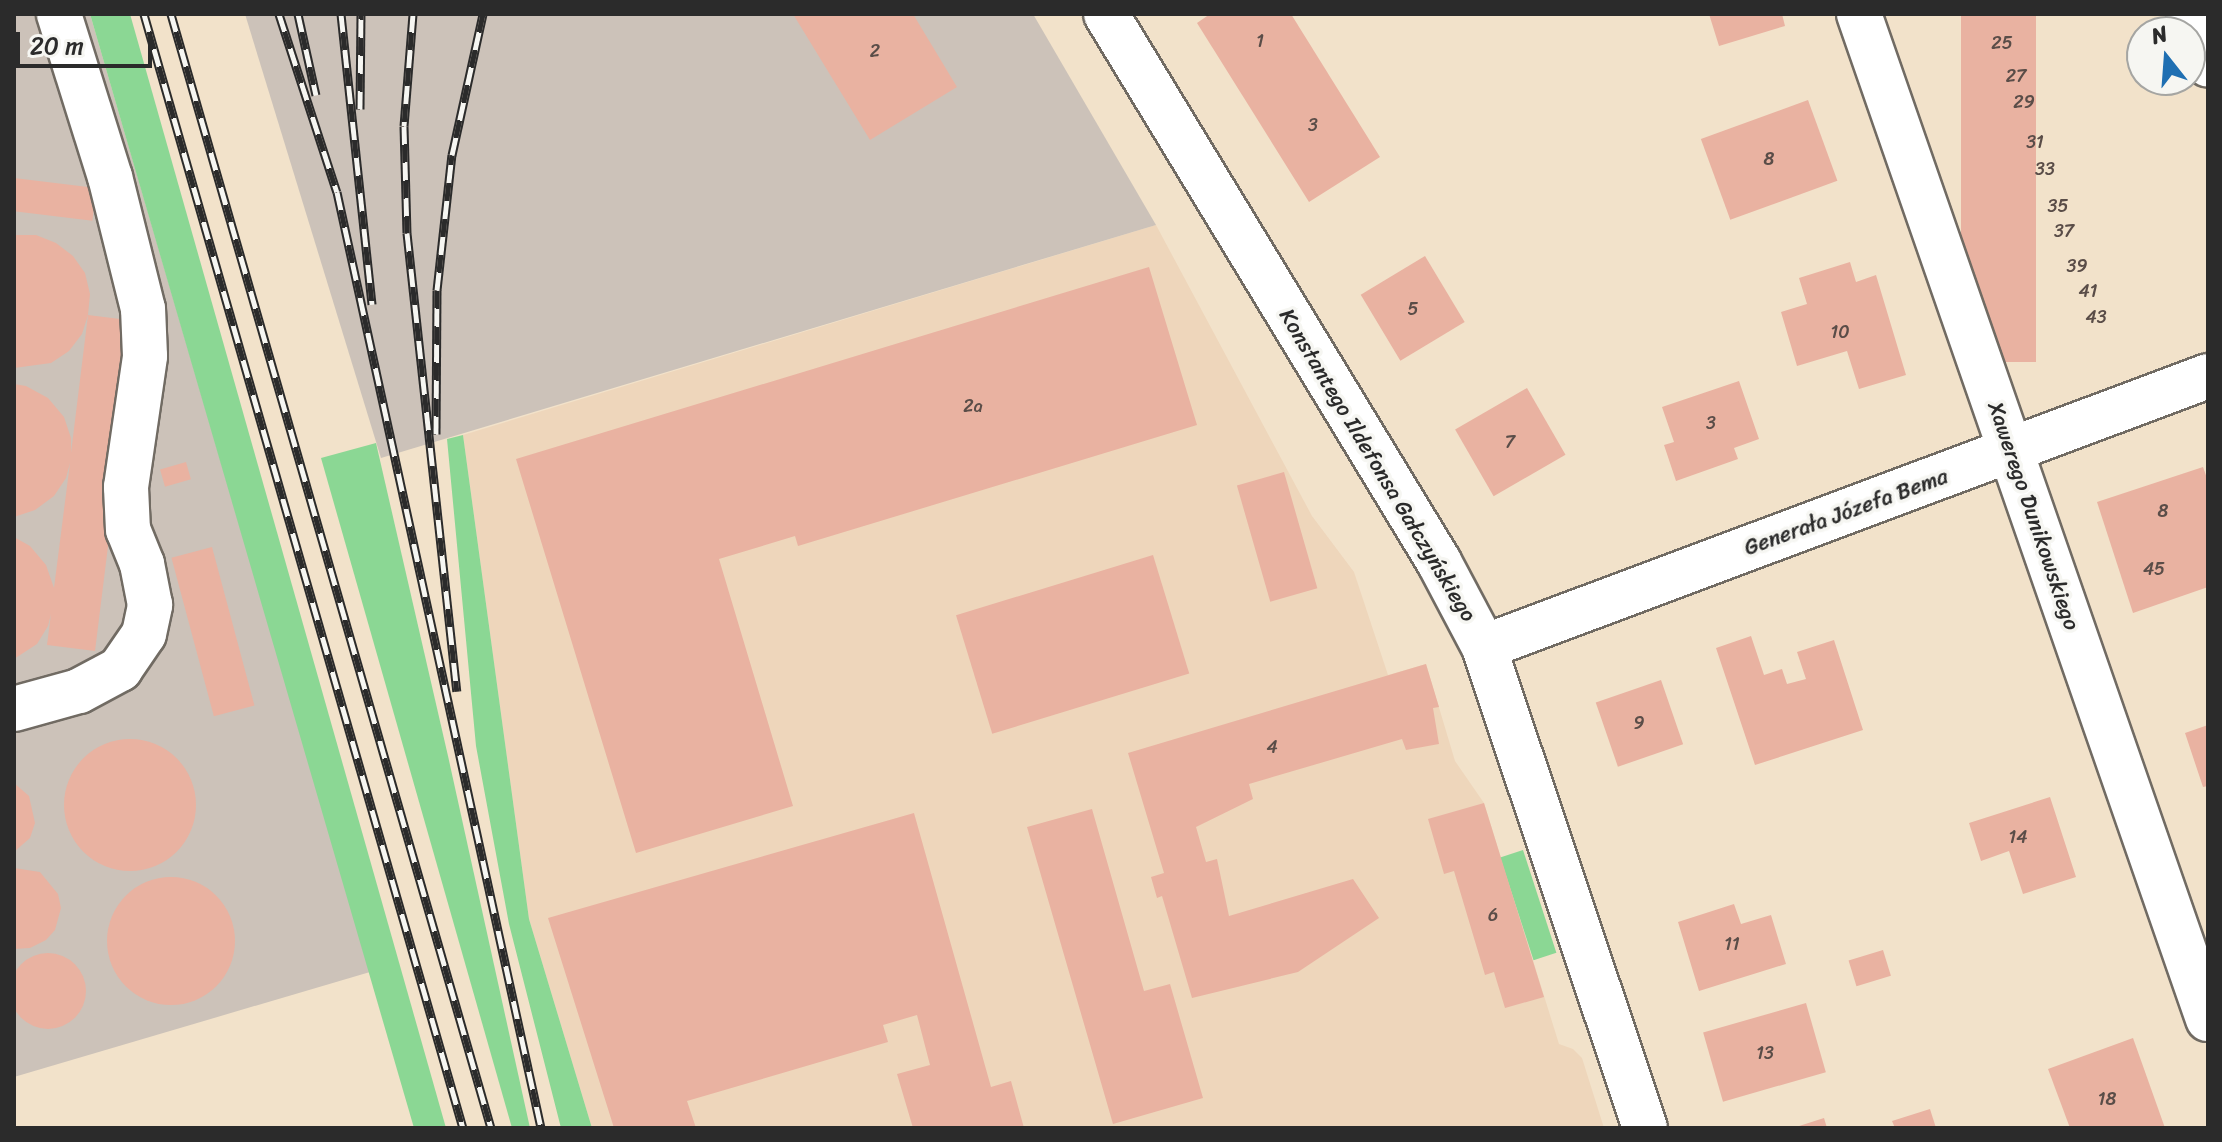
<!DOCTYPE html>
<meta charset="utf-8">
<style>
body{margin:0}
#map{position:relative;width:2222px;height:1142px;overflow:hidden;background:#f2e2ca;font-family:Sriracha,sans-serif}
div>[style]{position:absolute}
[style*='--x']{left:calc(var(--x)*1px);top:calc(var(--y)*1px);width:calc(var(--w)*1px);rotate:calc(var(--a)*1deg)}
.built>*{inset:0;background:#eed6bb}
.industrial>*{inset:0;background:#ccc2b9}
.green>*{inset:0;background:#8bd794;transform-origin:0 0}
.building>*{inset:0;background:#e9b2a1;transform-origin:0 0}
.round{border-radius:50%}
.roads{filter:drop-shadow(2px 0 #716b63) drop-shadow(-2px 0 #716b63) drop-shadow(0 2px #716b63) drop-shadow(0 -2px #716b63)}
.minor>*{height:44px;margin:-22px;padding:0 22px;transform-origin:22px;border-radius:22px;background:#fff}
.rail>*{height:9px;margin-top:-4.5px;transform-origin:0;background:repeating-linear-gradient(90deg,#f6f6f2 0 18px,#2b2b2b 0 36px);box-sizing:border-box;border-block:2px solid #2b2b2b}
span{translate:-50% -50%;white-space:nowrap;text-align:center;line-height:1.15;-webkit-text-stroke:7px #f6f6f2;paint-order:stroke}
.number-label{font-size:18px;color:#5a4d48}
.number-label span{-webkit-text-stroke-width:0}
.street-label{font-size:22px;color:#2b2b2b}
.frame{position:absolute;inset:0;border:16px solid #2b2b2b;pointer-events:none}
.north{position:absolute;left:2126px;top:16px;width:80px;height:80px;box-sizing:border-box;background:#f6f6f2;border:2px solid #a5a5a2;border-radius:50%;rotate:343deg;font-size:22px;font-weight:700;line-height:32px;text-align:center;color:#2b2b2b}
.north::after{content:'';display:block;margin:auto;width:28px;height:36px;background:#1f6fb2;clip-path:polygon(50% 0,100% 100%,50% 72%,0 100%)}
.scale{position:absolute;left:16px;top:32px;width:136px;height:36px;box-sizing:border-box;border:4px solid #2b2b2b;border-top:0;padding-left:10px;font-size:24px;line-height:28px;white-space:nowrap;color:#2b2b2b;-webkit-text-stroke:6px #f6f6f2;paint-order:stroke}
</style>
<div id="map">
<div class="built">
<div style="clip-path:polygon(1156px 225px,1312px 516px,1354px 572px,1388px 675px,1426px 664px,1455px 761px,1484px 803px,1559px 1044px,1573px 1049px,1582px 1058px,1604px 1128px,592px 1128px,529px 919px,463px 435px)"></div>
</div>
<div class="industrial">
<div style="clip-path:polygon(14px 14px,90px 14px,370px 972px,14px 1077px)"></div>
<div style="clip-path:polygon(245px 14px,1033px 14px,1156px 225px,381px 458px)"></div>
</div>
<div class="green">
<div style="clip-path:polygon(90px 14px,130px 14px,446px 1128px,414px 1128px)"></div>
<div style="clip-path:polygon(463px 435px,529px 919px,592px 1128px,561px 1128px,509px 924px,476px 746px,447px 439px)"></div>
<div style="clip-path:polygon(376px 443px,448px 756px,530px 1128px,512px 1128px,321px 458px)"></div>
<div style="left:1523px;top:850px;width:108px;height:24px;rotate:72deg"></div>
</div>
<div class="building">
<div style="clip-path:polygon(793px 14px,913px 14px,957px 87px,870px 140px)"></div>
<div style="clip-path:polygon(1210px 14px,1291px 14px,1380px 157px,1309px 202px,1197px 23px)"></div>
<div style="clip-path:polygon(1709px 14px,1782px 14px,1785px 26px,1719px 46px)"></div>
<div style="left:1961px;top:14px;width:75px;height:348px"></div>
<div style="left:1808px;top:100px;width:86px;height:114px;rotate:70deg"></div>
<div style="left:14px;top:178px;width:83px;height:33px;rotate:7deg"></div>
<div style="clip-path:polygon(14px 235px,36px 235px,56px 243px,73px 256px,85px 273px,90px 294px,88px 315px,136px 321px,95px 651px,47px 645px,51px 614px,48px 626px,37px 644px,14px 659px,14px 537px,30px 546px,46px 565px,54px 588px,70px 463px,66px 478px,54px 496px,35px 510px,14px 517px,14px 384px,26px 386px,48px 398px,64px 417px,71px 438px,71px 453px,88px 315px,82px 334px,69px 351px,51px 363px,14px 368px)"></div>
<div style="left:1425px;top:256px;width:77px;height:75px;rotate:59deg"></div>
<div style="clip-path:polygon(1850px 262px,1856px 282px,1876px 275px,1906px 375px,1859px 389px,1847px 351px,1797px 366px,1781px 312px,1807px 304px,1799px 278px)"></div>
<div style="clip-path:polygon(1149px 267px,1197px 425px,798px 546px,795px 536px,719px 559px,793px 806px,636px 853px,516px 459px)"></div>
<div style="clip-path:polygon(1739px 381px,1759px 439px,1734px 448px,1738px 459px,1676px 481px,1664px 445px,1674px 442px,1662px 407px)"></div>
<div style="left:1527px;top:388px;width:77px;height:83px;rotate:60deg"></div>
<div style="left:186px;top:462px;width:18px;height:27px;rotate:74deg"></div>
<div style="clip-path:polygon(2203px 467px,2208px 481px,2208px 587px,2133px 613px,2097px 502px)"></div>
<div style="left:1284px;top:472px;width:121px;height:49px;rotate:74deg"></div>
<div style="left:212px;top:547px;width:164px;height:42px;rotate:75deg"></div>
<div style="left:1153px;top:555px;width:124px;height:206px;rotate:73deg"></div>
<div style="clip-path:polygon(1751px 636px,1764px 675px,1782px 669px,1787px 684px,1806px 679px,1797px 652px,1834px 640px,1863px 730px,1755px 765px,1716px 648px)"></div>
<div style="clip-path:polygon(1426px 664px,1439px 707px,1433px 708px,1439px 744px,1406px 750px,1402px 739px,1249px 784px,1253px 799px,1196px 827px,1206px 862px,1217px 859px,1229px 916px,1353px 879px,1379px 918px,1298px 972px,1192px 998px,1162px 896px,1157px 898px,1151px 877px,1164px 873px,1128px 753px)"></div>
<div style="left:1661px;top:680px;width:68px;height:69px;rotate:71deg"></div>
<div style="clip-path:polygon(2208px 725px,2208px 786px,2203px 787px,2185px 733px)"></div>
<div class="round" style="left:64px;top:739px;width:132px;height:132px"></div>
<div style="clip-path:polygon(14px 783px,29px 796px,35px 823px,30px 838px,14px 852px)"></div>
<div style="clip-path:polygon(2050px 797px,2076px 877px,2023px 894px,2009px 851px,1981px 861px,1969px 823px)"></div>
<div style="clip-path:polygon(1484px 803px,1544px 997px,1505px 1008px,1494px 972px,1485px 975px,1454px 871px,1444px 874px,1428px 819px)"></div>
<div style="clip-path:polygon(1092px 809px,1144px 991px,1170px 984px,1203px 1098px,1113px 1124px,1027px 827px)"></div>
<div style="clip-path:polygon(914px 813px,991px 1087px,1011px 1081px,1024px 1128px,913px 1128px,897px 1074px,930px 1065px,917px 1015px,883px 1025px,888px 1042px,687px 1101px,696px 1128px,614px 1128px,548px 918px)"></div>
<div style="clip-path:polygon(14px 868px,40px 872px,58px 894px,61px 908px,55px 930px,46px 940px,30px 948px,14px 949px)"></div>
<div class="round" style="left:107px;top:877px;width:128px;height:128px"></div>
<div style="clip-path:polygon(1734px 904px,1741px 924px,1771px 915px,1786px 964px,1699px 991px,1678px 922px)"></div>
<div style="left:1883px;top:950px;width:27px;height:36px;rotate:73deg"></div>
<div class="round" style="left:10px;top:953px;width:76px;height:76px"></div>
<div style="left:1806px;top:1003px;width:72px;height:107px;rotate:74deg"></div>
<div style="clip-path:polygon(2133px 1038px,2165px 1128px,2070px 1128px,2048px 1069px)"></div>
<div style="clip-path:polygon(1930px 1109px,1936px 1128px,1895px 1128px,1892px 1121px)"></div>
<div style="clip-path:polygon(1824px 1118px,1827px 1128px,1796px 1128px,1796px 1127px)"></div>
</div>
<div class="roads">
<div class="minor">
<div style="--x:1106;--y:14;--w:641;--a:58.71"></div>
<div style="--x:1439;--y:562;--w:96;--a:62.1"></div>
<div style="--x:1484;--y:647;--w:507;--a:71.49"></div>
<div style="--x:1859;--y:14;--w:1064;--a:70.85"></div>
<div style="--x:2189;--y:14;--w:54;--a:69.6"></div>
<div style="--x:1484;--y:647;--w:773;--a:-20.52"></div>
<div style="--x:14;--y:709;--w:67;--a:-15.5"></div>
<div style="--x:79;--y:691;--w:47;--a:-28.2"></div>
<div style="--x:120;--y:669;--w:42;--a:-55.6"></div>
<div style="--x:144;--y:634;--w:30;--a:-78"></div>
<div style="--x:150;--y:605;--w:42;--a:-101"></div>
<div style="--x:142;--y:564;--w:37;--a:-112"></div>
<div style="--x:128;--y:530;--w:43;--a:-92.7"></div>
<div style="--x:126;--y:487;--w:132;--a:-81.7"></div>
<div style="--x:145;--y:356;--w:47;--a:-92.4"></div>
<div style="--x:143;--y:309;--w:136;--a:-104"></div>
<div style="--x:110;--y:177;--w:171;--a:-107.4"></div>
</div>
</div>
<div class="rail">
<div style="--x:144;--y:14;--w:1159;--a:74.02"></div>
<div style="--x:171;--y:14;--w:1159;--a:73.97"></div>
<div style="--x:279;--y:14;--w:187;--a:72"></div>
<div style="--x:337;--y:192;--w:958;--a:77.7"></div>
<div style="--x:298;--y:14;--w:83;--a:77.5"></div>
<div style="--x:341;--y:14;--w:292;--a:83.9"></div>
<div style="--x:413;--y:14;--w:112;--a:94.6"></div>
<div style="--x:404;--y:126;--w:107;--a:88.4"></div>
<div style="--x:407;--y:233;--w:461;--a:83.8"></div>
<div style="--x:360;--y:109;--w:95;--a:-89.4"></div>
<div style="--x:436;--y:434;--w:144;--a:-89.6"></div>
<div style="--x:437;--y:290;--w:136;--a:-83.7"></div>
<div style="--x:452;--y:155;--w:144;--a:-77.6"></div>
</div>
<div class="number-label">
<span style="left:1260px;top:41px">1</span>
<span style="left:2002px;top:43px">25</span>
<span style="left:875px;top:51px">2</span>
<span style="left:2016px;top:76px">27</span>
<span style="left:2024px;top:102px">29</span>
<span style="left:1313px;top:125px">3</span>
<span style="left:2035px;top:142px">31</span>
<span style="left:1769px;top:159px">8</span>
<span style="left:2045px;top:169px">33</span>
<span style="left:2058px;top:206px">35</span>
<span style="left:2064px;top:231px">37</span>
<span style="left:2077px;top:266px">39</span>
<span style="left:2088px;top:291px">41</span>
<span style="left:1413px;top:309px">5</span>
<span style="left:2096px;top:317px">43</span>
<span style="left:1840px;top:332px">10</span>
<span style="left:973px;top:406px">2a</span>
<span style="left:1711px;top:423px">3</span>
<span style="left:1510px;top:442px">7</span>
<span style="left:2163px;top:511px">8</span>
<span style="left:2154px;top:569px">45</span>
<span style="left:1639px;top:723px">9</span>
<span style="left:1272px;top:747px">4</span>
<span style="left:2018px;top:837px">14</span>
<span style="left:1493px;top:915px">6</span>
<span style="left:1732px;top:944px">11</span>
<span style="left:1765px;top:1053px">13</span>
<span style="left:2107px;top:1099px">18</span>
</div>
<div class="street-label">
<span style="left:1378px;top:465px;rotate:59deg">Konstantego Ildefonsa Gałczyńskiego</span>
<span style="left:1846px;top:512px;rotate:-20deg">Generała Józefa Bema</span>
<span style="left:2034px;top:516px;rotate:71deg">Xawerego Dunikowskiego</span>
</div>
<div class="frame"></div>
<div class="north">N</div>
<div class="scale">20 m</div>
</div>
